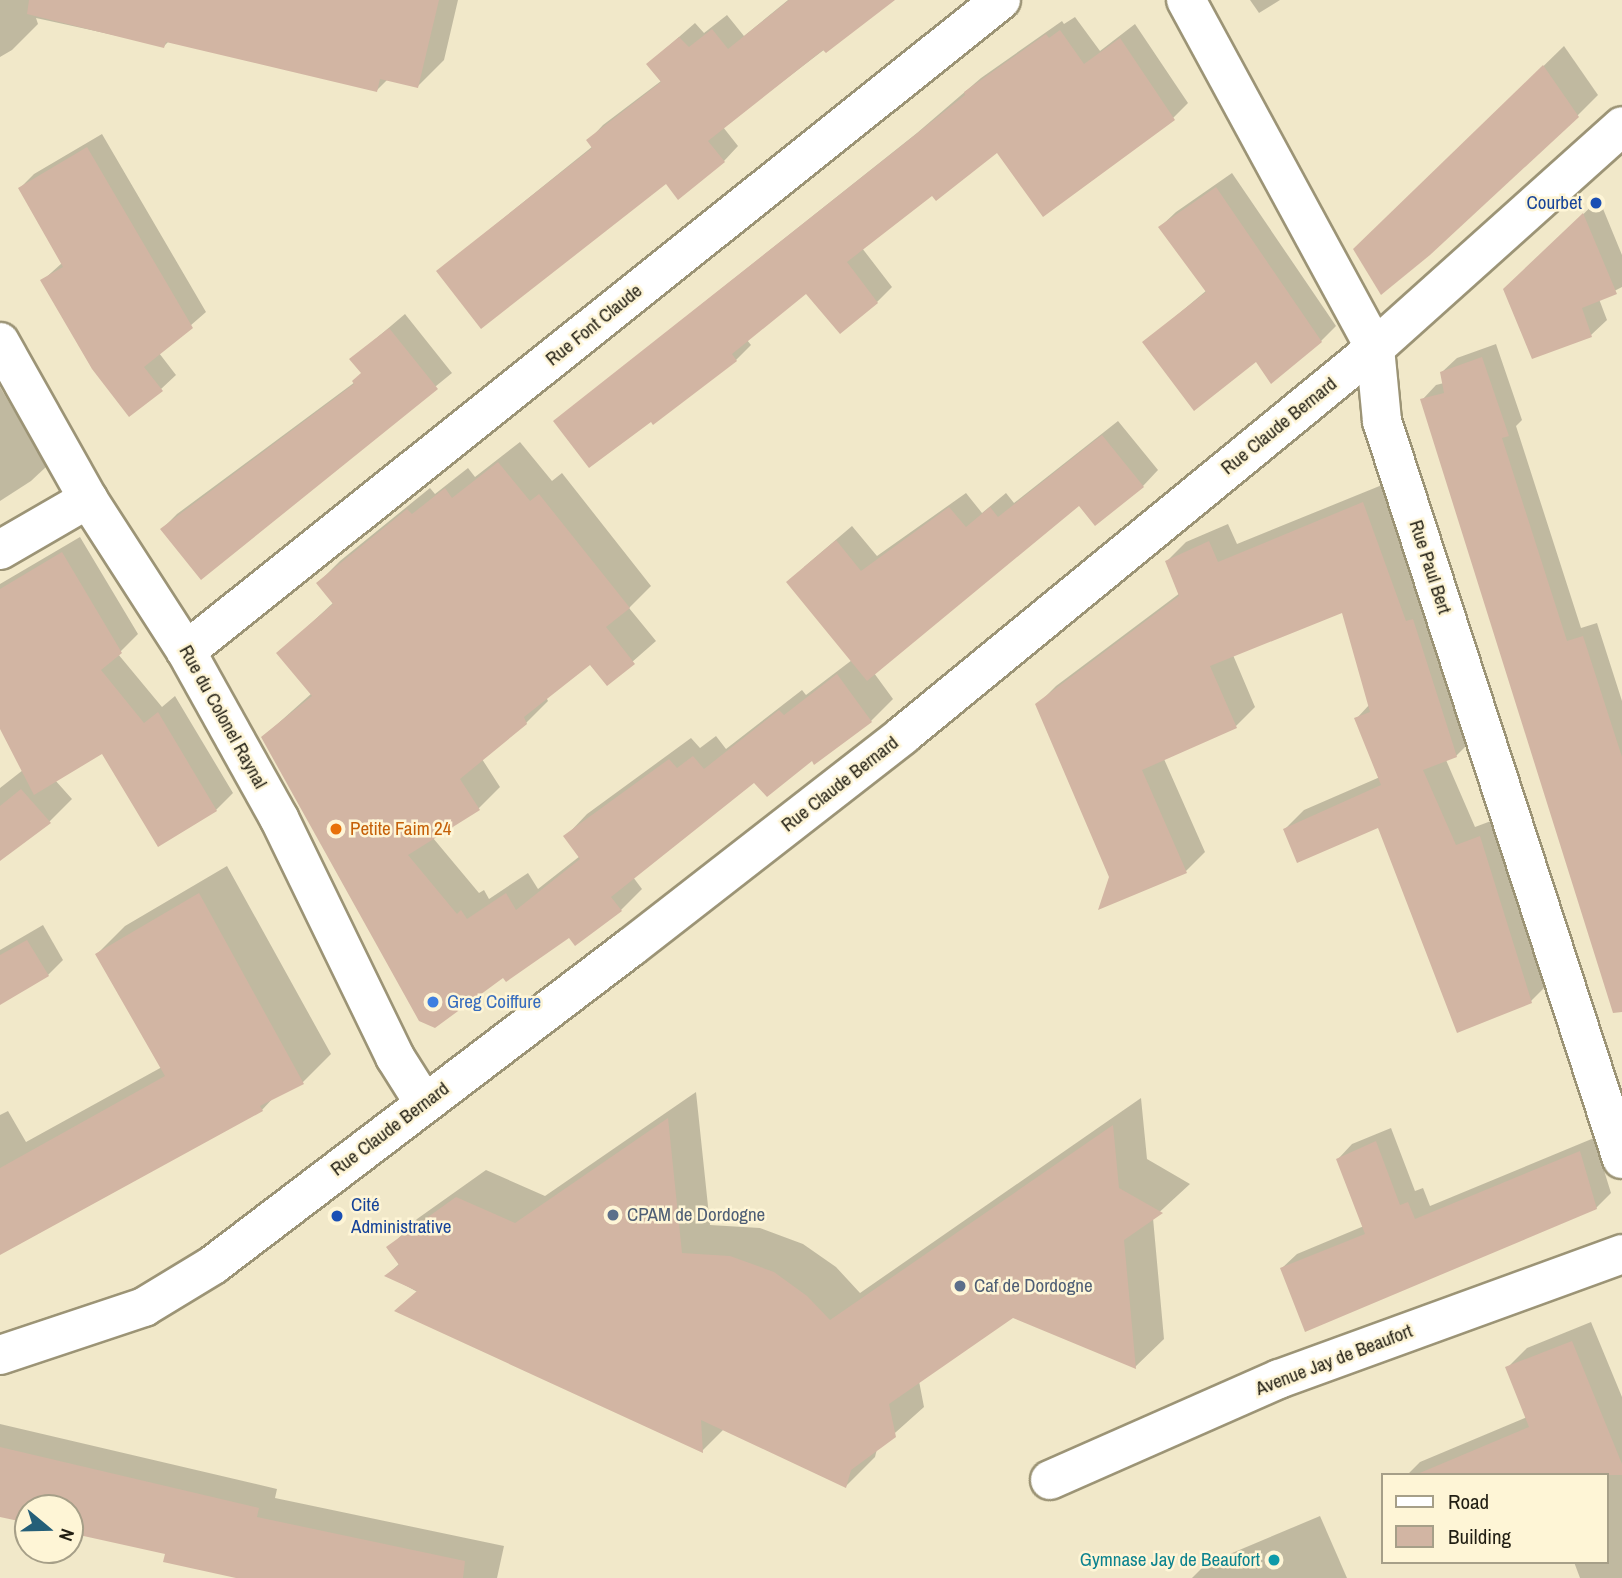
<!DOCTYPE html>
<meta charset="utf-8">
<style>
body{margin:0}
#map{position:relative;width:1622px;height:1578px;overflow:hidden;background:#f1e8c9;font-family:"Archivo Narrow",sans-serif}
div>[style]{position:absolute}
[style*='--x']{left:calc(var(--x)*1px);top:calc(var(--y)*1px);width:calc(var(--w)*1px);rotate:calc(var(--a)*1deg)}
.shadow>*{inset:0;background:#0003}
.building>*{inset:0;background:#d2b5a3}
.roads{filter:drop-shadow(2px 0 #9c9476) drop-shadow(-2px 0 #9c9476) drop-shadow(0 2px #9c9476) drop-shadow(0 -2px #9c9476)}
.minor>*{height:38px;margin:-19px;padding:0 19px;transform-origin:19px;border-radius:19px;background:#fff}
.secondary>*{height:38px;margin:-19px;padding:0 19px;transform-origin:19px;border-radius:19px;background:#fff}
.dots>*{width:19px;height:19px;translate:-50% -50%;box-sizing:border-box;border:4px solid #fef5d6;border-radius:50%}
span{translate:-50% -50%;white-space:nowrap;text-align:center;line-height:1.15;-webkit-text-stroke:5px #fef5d6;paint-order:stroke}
.transit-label{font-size:19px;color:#164399}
.right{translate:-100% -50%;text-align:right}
.left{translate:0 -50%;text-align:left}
.street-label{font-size:19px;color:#211e13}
.food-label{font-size:19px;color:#c56008}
.shop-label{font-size:19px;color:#366cbe}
.service-label{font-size:19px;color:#4e5e75}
.culture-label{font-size:19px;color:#0d838f}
.legend{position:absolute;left:1381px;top:1473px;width:228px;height:91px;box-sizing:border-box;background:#fef5d6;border:2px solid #a69f88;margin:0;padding:9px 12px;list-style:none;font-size:21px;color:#211e13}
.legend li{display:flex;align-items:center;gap:14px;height:35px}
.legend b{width:35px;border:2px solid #a69f88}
.north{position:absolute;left:14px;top:1494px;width:70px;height:70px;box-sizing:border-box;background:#fef5d6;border:2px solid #a69f88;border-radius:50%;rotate:109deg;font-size:19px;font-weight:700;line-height:28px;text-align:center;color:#211e13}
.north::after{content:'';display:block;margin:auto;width:24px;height:32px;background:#255f78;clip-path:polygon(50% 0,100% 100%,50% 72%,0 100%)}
</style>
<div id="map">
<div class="shadow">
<div style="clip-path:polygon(0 0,458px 0,444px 60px,418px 86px,388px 79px,377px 90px,169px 41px,164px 46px,36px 18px,38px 24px,12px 50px,0 57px)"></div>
<div style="clip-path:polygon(788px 0,889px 0,723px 127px,738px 146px,724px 161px,438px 271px,593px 146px,589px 140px,603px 125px,661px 81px,648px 64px,695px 23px,704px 33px,727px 15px,744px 36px)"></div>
<div style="clip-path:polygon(1250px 0,1280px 0,1259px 13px)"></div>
<div style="clip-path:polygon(1075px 17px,1100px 51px,1135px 24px,1188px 103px,1173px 118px,998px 150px,932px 194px,862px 248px,892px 287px,877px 302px,807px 291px,747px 340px,751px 345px,736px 360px,651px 419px,555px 421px,917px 133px,981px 78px,1062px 21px,1064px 24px)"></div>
<div style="clip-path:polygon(1564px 46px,1598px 95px,1577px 116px,1376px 229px)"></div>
<div style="clip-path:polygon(102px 134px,206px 312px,159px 353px,176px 375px,161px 389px,42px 281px,62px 263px,20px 188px,34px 174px)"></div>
<div style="clip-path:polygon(1232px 173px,1336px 326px,1321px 341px,1256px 360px,1145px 342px,1207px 290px,1160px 227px,1176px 212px)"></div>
<div style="clip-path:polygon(1599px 199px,1622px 255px,1622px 287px,1599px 299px,1607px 320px,1591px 335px,1521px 274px)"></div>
<div style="clip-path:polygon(405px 314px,452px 373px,201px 578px,162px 529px,177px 514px,355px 382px,363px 372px,352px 359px)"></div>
<div style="clip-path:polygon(1496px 344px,1522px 420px,1516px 426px,1581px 628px,1597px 623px,1622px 701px,1622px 981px,1422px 400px,1436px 385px,1444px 383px,1442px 372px,1457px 358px)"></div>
<div style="clip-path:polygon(0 387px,47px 466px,31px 481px,0 501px)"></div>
<div style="clip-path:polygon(1118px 421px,1158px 470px,1143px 486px,1079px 503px,874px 673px,893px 699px,871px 721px,812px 758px,755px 780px,633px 877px,642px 889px,621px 910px,569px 935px,507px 979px,263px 737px,312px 693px,279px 653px,334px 602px,318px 583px,340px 561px,430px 488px,435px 494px,468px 468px,475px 477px,520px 442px,552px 481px,562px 473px,651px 586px,629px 608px,656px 641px,607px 684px,590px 663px,546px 697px,548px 701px,526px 723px,482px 759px,500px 787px,479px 808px,433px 838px,479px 893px,484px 890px,489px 899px,528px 873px,538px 889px,580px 856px,566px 836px,587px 814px,691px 738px,700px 748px,716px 736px,726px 749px,802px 690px,806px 695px,852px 660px,804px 567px,852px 526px,877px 556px,966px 493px,982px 513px,1006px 493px,1014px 503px)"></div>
<div style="clip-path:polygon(1382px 485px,1475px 737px,1456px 756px,1446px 760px,1475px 827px,1499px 818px,1550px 982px,1531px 1001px,1378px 826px,1285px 829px,1304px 810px,1380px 777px,1356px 719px,1370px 704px,1343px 611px,1233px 655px,1255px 707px,1236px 726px,1164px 759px,1205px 852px,1186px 871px,1111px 877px,1037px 705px,1056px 686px,1180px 593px,1167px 561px,1186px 542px,1228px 524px,1237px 544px)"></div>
<div style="clip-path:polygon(80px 537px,138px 634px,118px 654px,162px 707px,175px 696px,233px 793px,216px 810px,102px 751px,55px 780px,72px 799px,49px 822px,0 859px,0 788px,23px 770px,0 725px,0 584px)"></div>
<div style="clip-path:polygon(227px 866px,331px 1054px,303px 1082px,275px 1096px,262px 1110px,0 1253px,0 1115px,8px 1111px,26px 1142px,162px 1067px,97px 954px,125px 926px)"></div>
<div style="clip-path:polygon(43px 925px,63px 960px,48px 975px,0 1003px,0 950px)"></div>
<div style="clip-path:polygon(696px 1092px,710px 1225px,760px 1228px,803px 1244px,836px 1267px,860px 1293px,1141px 1098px,1147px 1159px,1190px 1184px,1153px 1218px,1164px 1339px,1135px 1367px,1013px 1316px,919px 1381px,924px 1407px,877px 1449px,875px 1457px,846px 1486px,724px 1429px,702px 1451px,387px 1275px,400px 1263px,389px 1248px,417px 1219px,486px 1170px,545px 1196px)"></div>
<div style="clip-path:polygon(1391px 1128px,1415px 1191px,1423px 1188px,1430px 1206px,1594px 1138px,1611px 1193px,1596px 1208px,1282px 1268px,1297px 1254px,1364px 1226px,1338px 1159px,1352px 1144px)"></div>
<div style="clip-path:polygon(1591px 1322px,1622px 1397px,1622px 1578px,1580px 1578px,1574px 1562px,1606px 1562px,1606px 1475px,1407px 1475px,1420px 1462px,1527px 1417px,1507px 1368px,1527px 1348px)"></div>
<div style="clip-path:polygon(0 1424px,277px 1489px,275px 1498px,504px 1546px,497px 1578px,244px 1578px,167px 1552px,70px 1531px,70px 1508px,28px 1508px,28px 1521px,0 1515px)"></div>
<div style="clip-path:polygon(1320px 1516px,1347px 1578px,1192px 1578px,1206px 1564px)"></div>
</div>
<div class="building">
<div style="clip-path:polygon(29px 0,439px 0,418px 88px,380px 79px,377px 92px,166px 42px,164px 48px,27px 14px)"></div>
<div style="clip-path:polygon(789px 0,895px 0,826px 53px,823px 50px,708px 141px,725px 162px,678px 200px,666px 184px,481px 329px,436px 271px,592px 148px,586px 140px,661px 82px,646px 64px,679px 37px,689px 47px,712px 29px,728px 49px)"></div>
<div style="clip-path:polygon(1060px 30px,1084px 64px,1120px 38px,1175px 120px,1043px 217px,997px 153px,936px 201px,932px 196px,847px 262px,878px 303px,840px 334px,806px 294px,732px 354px,737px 361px,653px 425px,651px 422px,589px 468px,553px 421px,900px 147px,965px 95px,964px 92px,1046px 34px,1049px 38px)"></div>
<div style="clip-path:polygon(1543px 65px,1579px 117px,1430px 255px,1381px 295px,1353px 249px)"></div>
<div style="clip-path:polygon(87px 147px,193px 328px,144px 367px,163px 391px,129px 417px,92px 369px,40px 280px,63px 267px,18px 188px)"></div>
<div style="clip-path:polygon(1216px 187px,1322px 342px,1271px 384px,1256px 362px,1194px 411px,1142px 342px,1206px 292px,1158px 227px)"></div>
<div style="clip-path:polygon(1583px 213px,1617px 294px,1582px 308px,1592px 337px,1532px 359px,1503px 289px)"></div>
<div style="clip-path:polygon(389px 328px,438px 389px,201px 580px,160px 529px,354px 384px,352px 381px,361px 373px,349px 359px)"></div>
<div style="clip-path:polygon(1482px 357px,1509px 436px,1502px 438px,1567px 641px,1583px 636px,1622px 757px,1622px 1012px,1613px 1013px,1420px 399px,1444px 393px,1440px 372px)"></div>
<div style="clip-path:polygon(1102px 435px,1144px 487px,1095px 526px,1079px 506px,867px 681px,786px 582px,836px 540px,861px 571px,949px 507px,966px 527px,990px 507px,998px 517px)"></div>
<div style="clip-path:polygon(498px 462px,530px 501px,539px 494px,630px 608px,606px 627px,635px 664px,607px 686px,590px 665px,524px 717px,527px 724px,460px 779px,480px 810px,408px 855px,457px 914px,461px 910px,467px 919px,506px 893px,516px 910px,580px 859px,563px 836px,669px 759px,677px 768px,693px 756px,704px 769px,779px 710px,784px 715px,837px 674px,872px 722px,814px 765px,812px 761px,767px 797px,754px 783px,611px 897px,622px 911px,575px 946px,569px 938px,506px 982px,503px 978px,435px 1028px,419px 1021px,261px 737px,312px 696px,276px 653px,333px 604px,316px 583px,407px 509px,412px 514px,445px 488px,452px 498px)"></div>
<div style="clip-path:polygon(1363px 502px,1406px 621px,1413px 619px,1457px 757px,1423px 770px,1456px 845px,1480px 836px,1532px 1003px,1457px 1033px,1378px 828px,1297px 863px,1283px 829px,1381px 785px,1354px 718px,1370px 712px,1342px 613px,1210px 666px,1237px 728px,1142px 770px,1187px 873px,1098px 910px,1109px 877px,1035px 704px,1179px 596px,1165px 561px,1209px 541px,1218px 562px)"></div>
<div style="clip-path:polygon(62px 552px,122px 653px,101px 670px,144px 723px,158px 712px,217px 811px,158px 847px,102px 754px,34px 795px,0 729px,0 589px)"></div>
<div style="clip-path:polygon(21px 789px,51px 823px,0 861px,0 806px)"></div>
<div style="clip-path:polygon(199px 893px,304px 1084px,260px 1106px,263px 1111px,0 1255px,0 1168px,165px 1076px,95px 954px)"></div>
<div style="clip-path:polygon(27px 940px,49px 976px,0 1005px,0 955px)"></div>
<div style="clip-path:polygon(668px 1118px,682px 1253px,730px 1256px,774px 1272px,807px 1296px,830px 1320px,1113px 1125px,1119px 1188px,1163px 1213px,1124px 1240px,1136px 1369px,1013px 1318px,889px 1404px,896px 1437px,851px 1470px,846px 1488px,701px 1420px,703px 1453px,394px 1311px,417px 1291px,384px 1276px,399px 1265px,386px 1247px,456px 1197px,515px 1223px)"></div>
<div style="clip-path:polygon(1376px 1141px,1400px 1205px,1408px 1202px,1415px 1219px,1580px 1151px,1597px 1209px,1305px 1332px,1280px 1268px,1365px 1234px,1336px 1159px)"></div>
<div style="clip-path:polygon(1572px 1341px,1622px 1464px,1622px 1475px,1415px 1475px,1529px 1427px,1505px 1367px)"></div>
<div style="clip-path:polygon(0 1447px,259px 1508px,257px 1517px,465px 1561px,463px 1578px,236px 1578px,163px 1562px,165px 1554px,70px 1533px,70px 1508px,28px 1508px,28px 1523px,0 1517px)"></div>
</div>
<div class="roads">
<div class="minor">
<div style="--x:1186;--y:0;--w:396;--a:61.5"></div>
<div style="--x:1375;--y:348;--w:73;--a:84.5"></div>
<div style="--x:1382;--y:421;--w:776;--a:71.99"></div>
<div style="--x:0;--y:342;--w:180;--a:60.7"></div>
<div style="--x:88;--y:499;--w:181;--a:57.2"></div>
<div style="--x:186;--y:651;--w:191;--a:60.9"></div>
<div style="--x:279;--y:818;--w:266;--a:64.1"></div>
<div style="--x:395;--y:1057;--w:54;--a:57.8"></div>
<div style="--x:0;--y:550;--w:102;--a:-30.1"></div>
<div style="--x:186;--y:651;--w:1043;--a:-38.62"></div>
<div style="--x:1050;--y:1480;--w:250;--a:-23.8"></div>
<div style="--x:1279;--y:1379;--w:365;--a:-20"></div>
</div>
<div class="secondary">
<div style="--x:0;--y:1355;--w:152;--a:-18.4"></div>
<div style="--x:144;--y:1307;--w:81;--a:-31.3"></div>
<div style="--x:213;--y:1265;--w:525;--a:-37.26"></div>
<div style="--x:631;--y:947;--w:345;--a:-37.9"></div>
<div style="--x:903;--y:735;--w:610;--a:-39.35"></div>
<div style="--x:1375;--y:348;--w:332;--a:-41.9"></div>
</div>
</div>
<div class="dots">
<div style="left:1596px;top:203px;background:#1a4fb4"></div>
<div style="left:336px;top:829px;background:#e8710a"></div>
<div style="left:433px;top:1002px;background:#3f7fe0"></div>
<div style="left:613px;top:1215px;background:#5c6f8a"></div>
<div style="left:337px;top:1216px;background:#1a4fb4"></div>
<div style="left:960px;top:1286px;background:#5c6f8a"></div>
<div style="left:1274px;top:1560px;background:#0f9aa8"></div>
</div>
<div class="transit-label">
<span class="right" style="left:1582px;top:203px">Courbet</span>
<span class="left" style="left:351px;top:1216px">Cité<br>Administrative</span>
</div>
<div class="street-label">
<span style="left:594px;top:325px;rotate:-39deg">Rue Font Claude</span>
<span style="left:1279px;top:426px;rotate:-39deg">Rue Claude Bernard</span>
<span style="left:1430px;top:567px;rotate:72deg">Rue Paul Bert</span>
<span style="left:223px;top:717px;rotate:61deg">Rue du Colonel Raynal</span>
<span style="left:840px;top:784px;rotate:-38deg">Rue Claude Bernard</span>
<span style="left:390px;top:1129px;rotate:-37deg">Rue Claude Bernard</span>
<span style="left:1334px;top:1360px;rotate:-21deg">Avenue Jay de Beaufort</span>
</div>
<div class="food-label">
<span class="left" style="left:350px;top:829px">Petite Faim 24</span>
</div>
<div class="shop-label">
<span class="left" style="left:447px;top:1002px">Greg Coiffure</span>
</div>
<div class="service-label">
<span class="left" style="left:627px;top:1215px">CPAM de Dordogne</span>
<span class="left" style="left:974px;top:1286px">Caf de Dordogne</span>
</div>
<div class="culture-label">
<span class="right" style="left:1260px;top:1560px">Gymnase Jay de Beaufort</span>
</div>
<ul class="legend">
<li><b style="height:9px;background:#fff"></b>Road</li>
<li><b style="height:19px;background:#d2b5a3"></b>Building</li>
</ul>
<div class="north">N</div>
</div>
